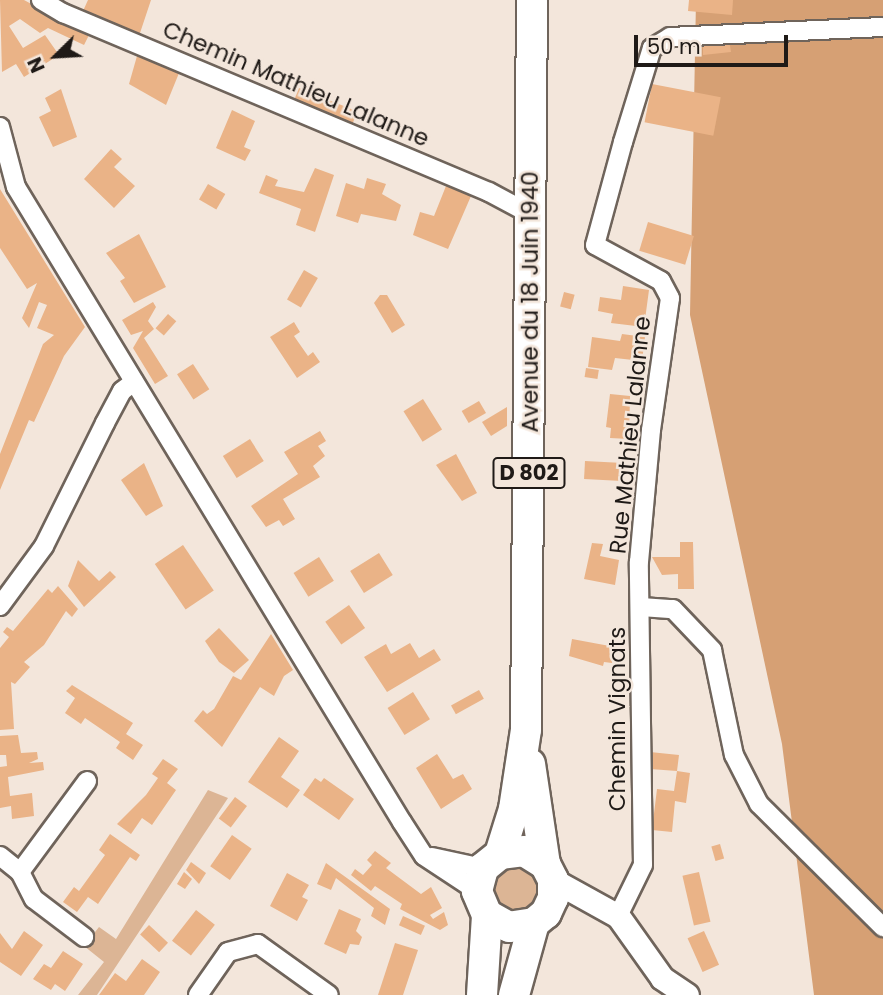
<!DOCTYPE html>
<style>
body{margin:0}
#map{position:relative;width:883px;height:995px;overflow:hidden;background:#f3e6db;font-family:Poppins,sans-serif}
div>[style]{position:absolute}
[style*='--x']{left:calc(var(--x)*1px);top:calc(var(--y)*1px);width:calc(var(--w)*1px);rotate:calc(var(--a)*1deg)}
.green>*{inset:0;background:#dcb595}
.round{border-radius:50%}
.forest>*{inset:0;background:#d6a074}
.building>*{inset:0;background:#eab387;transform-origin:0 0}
.roads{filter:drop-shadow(2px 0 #6f645b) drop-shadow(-2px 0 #6f645b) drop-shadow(0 2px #6f645b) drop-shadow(0 -2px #6f645b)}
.minor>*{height:18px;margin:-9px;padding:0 9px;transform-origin:9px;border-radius:9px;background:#fff}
.tertiary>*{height:23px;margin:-11.5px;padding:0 11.5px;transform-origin:11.5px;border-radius:11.5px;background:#fff}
.primary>*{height:30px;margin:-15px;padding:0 15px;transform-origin:15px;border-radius:15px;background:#fff}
span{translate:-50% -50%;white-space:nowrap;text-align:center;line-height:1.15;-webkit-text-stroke:5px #f3e6db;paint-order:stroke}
.shield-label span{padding:2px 5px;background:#f3e6db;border:2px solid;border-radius:5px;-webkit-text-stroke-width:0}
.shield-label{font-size:21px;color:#1f1a17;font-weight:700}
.street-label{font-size:23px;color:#1f1a17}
.north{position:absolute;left:21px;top:21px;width:70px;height:70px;-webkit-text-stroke:5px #f3e6db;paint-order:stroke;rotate:246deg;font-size:19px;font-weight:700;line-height:28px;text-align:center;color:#1f1a17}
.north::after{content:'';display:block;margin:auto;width:24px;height:32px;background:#1f1a17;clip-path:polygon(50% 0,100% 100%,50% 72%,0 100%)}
.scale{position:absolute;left:634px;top:35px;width:154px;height:32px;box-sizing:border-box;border:4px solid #1f1a17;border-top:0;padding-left:9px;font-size:21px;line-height:24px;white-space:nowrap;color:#1f1a17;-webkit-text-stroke:5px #f3e6db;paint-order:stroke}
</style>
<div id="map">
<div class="green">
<div style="clip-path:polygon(208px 790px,228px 798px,97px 995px,78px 995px,104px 962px,84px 946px,99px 927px,116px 939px)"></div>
<div class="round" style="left:492px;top:866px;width:48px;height:48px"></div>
</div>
<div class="forest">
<div style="clip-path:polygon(696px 0,883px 0,883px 995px,814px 995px,782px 744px,690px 315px)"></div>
</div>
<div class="building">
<div style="clip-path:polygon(0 0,24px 0,89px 35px,84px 45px,48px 28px,40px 33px,20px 19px,9px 26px,23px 48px,45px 35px,59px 55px,24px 77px,16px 64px,2px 72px)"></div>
<div style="clip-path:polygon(88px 0,151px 0,139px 36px,83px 11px)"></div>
<div style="clip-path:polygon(689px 0,733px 0,732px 15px,688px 11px)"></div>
<div style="clip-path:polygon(729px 40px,731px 52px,703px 55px,703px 44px)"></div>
<div style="clip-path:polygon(137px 56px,179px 73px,166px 105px,129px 84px)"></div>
<div style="left:652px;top:84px;width:70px;height:39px;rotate:11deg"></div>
<div style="left:299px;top:88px;width:63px;height:14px;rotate:22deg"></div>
<div style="clip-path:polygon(61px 89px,77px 137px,53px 147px,39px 117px,51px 111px,45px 98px)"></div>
<div style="clip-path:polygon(232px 110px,255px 121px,244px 147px,251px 150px,245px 161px,216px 148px)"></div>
<div style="clip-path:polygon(111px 149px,122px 159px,114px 167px,135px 186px,114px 208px,84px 179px)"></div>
<div style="clip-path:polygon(315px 168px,334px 175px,315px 232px,296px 225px,301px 209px,259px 193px,266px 175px,278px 180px,275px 186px,304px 192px)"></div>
<div style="clip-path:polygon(367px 178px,386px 184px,382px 194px,401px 205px,396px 221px,361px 214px,358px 223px,336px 216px,346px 183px,364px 189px)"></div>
<div style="left:208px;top:184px;width:20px;height:18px;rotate:30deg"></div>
<div style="clip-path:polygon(446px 186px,471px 196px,448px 249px,413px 235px,420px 212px,434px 216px)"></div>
<div style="clip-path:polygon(0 189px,85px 327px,64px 356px,34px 422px,29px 420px,0 490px,0 454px,43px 344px,54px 335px,37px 328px,47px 305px,39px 302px,29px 328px,22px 318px,37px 283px,27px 289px,0 248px)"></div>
<div style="left:648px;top:222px;width:48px;height:30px;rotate:17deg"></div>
<div style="clip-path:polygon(139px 234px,166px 287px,134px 303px,120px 281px,125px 278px,106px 253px)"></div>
<div style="left:304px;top:270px;width:16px;height:34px;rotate:30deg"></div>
<div style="clip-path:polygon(623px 286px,649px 290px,644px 327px,611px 323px,613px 314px,598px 311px,600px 297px,621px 300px)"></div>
<div style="left:564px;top:292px;width:11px;height:15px;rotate:15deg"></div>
<div style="clip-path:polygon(380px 295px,387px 295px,405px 325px,392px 333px,374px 303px)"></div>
<div style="clip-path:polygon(153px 302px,156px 307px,148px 321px,154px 329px,144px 338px,168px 376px,155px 384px,133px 348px,143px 331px,131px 335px,122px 320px)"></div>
<div style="left:168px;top:314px;width:11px;height:19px;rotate:41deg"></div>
<div style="clip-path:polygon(294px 322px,300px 332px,294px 336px,308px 356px,313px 352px,320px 362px,297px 378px,270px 337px)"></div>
<div style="clip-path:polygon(622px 334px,645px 337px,642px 361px,615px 358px,612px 370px,588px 367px,592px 337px,620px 341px)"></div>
<div style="left:193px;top:364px;width:30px;height:19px;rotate:57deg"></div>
<div style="left:586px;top:368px;width:13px;height:9px;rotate:9deg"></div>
<div style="clip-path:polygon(610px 394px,630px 396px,629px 439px,610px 438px,611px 428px,606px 427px)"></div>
<div style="left:423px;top:399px;width:36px;height:23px;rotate:58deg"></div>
<div style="left:479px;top:401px;width:14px;height:20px;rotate:60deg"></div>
<div style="clip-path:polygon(507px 407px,507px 426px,491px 436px,482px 422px)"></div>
<div style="clip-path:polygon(320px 431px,326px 441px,318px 446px,325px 456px,313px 466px,320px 477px,283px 499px,295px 519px,283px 526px,279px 520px,266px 527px,251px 506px,298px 474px,284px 452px)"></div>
<div style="left:250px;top:439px;width:26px;height:32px;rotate:58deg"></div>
<div style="clip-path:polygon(456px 454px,477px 493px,462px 501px,436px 465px)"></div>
<div style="left:585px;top:461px;width:38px;height:18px;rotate:3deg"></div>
<div style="clip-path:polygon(144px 463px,163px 506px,146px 516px,121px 480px)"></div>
<div style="clip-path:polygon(680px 542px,693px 542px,694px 589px,678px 589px,678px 574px,662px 575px,652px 557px,680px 557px)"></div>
<div style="clip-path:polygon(592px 543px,603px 544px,600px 556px,619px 560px,615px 585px,584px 579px)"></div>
<div style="left:183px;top:545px;width:55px;height:34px;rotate:56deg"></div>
<div style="left:379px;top:553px;width:26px;height:34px;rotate:58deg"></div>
<div style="left:319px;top:557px;width:28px;height:30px;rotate:58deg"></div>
<div style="clip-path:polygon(78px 560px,99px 581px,110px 571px,116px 577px,84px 607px,68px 586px)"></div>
<div style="clip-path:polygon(58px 586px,78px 609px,72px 617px,66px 611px,44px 645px,24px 662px,30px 667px,15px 684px,11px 682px,14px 729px,0 730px,0 648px,9px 637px,3px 632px,7px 627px,13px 631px,48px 589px,52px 593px)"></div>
<div style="left:349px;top:605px;width:28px;height:29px;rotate:55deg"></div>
<div style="clip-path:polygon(219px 628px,249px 660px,234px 673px,219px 662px,205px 641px)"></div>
<div style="clip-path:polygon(271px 634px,293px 670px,284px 676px,274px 696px,260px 687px,222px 747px,194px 721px,203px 710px,207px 714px,214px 709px,233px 676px,241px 680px)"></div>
<div style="clip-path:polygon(572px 639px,615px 647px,612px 663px,604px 662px,603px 666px,569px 656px)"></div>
<div style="clip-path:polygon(410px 643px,419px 658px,434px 649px,441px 660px,387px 692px,364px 657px,386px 644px,391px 654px)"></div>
<div style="clip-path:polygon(72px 685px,133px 723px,126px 734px,143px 745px,133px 760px,116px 748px,120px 742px,85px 718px,81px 724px,65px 713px,75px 698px,66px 691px)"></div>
<div style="left:479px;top:690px;width:10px;height:32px;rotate:61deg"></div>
<div style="left:413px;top:692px;width:32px;height:30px;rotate:58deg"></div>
<div style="clip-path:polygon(18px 735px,21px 753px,37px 752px,38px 759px,29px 763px,43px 762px,44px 770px,8px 777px,10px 796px,32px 793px,34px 816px,12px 819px,11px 806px,0 808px,0 767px,7px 766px,6px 755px,0 755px,0 736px)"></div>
<div style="clip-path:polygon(279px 737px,299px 751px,281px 777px,300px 790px,287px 808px,248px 782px)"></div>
<div style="clip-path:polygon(650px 752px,679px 755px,677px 771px,690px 773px,686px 803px,675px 801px,672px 832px,652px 830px,657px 789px,674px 791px,677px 771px,650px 769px)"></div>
<div style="clip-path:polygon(437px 754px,453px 779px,463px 774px,472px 789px,441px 809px,416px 768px)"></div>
<div style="clip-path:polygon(163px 759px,178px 769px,167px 783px,176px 790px,152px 825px,142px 818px,131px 834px,117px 824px,146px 795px,158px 778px,152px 774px)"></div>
<div style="clip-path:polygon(315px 778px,321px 782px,324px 778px,354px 799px,339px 820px,303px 795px)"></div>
<div style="left:235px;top:797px;width:15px;height:27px;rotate:37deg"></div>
<div style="clip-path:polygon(110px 834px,140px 855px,136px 861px,130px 857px,98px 904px,88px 897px,77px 912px,63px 902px,74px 887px,79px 891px,105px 855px,99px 850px)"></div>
<div style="left:232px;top:835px;width:24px;height:38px;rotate:35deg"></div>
<div style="left:720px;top:844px;width:15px;height:9px;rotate:74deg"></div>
<div style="clip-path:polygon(375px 851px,391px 863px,386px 868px,421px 894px,431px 887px,442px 908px,430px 915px,433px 919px,444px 912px,448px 925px,440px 930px,400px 909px,402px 904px,375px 886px,371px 891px,351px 875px,355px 869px,363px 875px,372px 865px,367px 860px)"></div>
<div style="clip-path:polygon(191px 862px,206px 873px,199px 884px,186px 870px)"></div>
<div style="clip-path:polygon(326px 863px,390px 909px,385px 925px,371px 916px,374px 908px,336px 878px,331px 890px,317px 884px)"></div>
<div style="clip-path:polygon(184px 872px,192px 879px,185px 889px,177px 884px)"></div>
<div style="left:699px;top:872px;width:51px;height:17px;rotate:77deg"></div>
<div style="clip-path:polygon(287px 873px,309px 885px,302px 897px,308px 900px,297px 921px,270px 906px)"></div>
<div style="clip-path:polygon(339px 909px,361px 919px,356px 931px,362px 937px,359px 945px,350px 944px,346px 954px,324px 944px)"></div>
<div style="left:196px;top:910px;width:24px;height:39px;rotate:38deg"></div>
<div style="left:403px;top:916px;width:24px;height:10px;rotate:24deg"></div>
<div style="left:149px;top:925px;width:26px;height:13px;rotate:43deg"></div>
<div style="clip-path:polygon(24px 931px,43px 945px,21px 976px,0 962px,0 933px,12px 949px)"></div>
<div style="left:704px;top:931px;width:37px;height:18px;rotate:66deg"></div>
<div style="clip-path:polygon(395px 943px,418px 950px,403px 995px,378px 995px)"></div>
<div style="clip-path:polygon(63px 951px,83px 964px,65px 991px,55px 984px,51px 990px,33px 979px,44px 964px,51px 968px)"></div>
<div style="clip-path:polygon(142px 959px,160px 972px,144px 995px,99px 995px,115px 973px,126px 981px)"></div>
</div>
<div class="roads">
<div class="minor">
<div style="--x:41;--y:0;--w:26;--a:31"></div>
<div style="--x:63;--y:13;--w:462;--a:22.8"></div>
<div style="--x:489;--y:192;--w:49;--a:28.1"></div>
<div style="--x:0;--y:127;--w:62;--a:75.1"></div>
<div style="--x:16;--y:187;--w:743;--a:58.71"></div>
<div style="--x:402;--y:822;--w:40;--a:57.1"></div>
<div style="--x:424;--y:856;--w:64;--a:33.4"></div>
<div style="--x:0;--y:606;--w:74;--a:-53.7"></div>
<div style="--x:44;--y:546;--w:137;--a:-63.6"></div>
<div style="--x:105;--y:423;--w:36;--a:-62"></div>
<div style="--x:122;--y:391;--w:15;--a:-37"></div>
<div style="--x:641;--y:607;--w:32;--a:4"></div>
<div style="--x:673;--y:609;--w:57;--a:46.4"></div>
<div style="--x:712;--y:650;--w:107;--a:78.2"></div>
<div style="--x:734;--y:755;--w:55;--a:63"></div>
<div style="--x:759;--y:804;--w:175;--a:44.8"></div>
<div style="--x:0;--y:856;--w:26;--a:39"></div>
<div style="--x:20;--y:872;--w:113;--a:-53.6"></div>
<div style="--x:432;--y:857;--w:52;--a:12.2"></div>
<div style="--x:20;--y:872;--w:30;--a:63"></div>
<div style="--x:34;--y:899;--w:63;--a:37.2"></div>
<div style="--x:618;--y:916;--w:57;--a:-63.9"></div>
<div style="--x:643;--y:865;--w:303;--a:-90.8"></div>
<div style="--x:639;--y:562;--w:133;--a:-84.8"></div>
<div style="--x:651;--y:430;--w:133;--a:-81.8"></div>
<div style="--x:670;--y:298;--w:19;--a:-118"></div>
<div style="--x:661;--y:281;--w:75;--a:-151.4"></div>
<div style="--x:595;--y:245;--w:107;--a:-74.8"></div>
<div style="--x:623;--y:142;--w:98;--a:-72.9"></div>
<div style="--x:652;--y:48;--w:21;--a:-31"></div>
<div style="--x:670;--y:37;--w:213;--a:-2.7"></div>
<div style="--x:198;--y:995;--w:52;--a:-55.1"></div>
<div style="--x:228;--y:952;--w:31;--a:-15"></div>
<div style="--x:258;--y:944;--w:87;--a:35.7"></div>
</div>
<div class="tertiary">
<div style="--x:553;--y:880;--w:74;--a:29"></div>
<div style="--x:618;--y:916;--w:76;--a:54.6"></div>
<div style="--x:662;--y:978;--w:30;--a:34"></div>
</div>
<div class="primary">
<div style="--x:530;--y:764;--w:101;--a:81.5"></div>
<div style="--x:500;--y:854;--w:47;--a:-72.7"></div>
<div style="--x:514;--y:809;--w:80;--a:-81.4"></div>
<div style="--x:526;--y:730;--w:730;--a:-89.53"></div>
<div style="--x:482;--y:995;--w:80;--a:-86.4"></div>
<div style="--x:487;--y:915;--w:26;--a:-113"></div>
<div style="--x:477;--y:891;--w:24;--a:-75"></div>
<div style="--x:483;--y:868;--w:22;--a:-39"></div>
<div style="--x:500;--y:854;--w:24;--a:-7"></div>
<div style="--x:524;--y:851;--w:25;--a:32"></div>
<div style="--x:545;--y:864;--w:18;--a:63"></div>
<div style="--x:553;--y:880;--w:18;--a:90"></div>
<div style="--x:553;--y:898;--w:17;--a:115"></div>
<div style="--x:546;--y:913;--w:16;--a:140"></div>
<div style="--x:534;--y:923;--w:25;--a:171"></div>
<div style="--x:509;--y:927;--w:25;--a:-151"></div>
<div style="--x:514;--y:995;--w:75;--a:-74.5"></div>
</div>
</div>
<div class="shield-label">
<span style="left:529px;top:473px">D 802</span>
</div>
<div class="street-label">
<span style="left:296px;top:84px;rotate:23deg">Chemin Mathieu Lalanne</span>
<span style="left:530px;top:302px;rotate:-90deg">Avenue du 18 Juin 1940</span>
<span style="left:630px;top:435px;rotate:-84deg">Rue Mathieu Lalanne</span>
<span style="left:617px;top:719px;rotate:-90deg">Chemin Vignats</span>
</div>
<div class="north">N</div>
<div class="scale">50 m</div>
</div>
